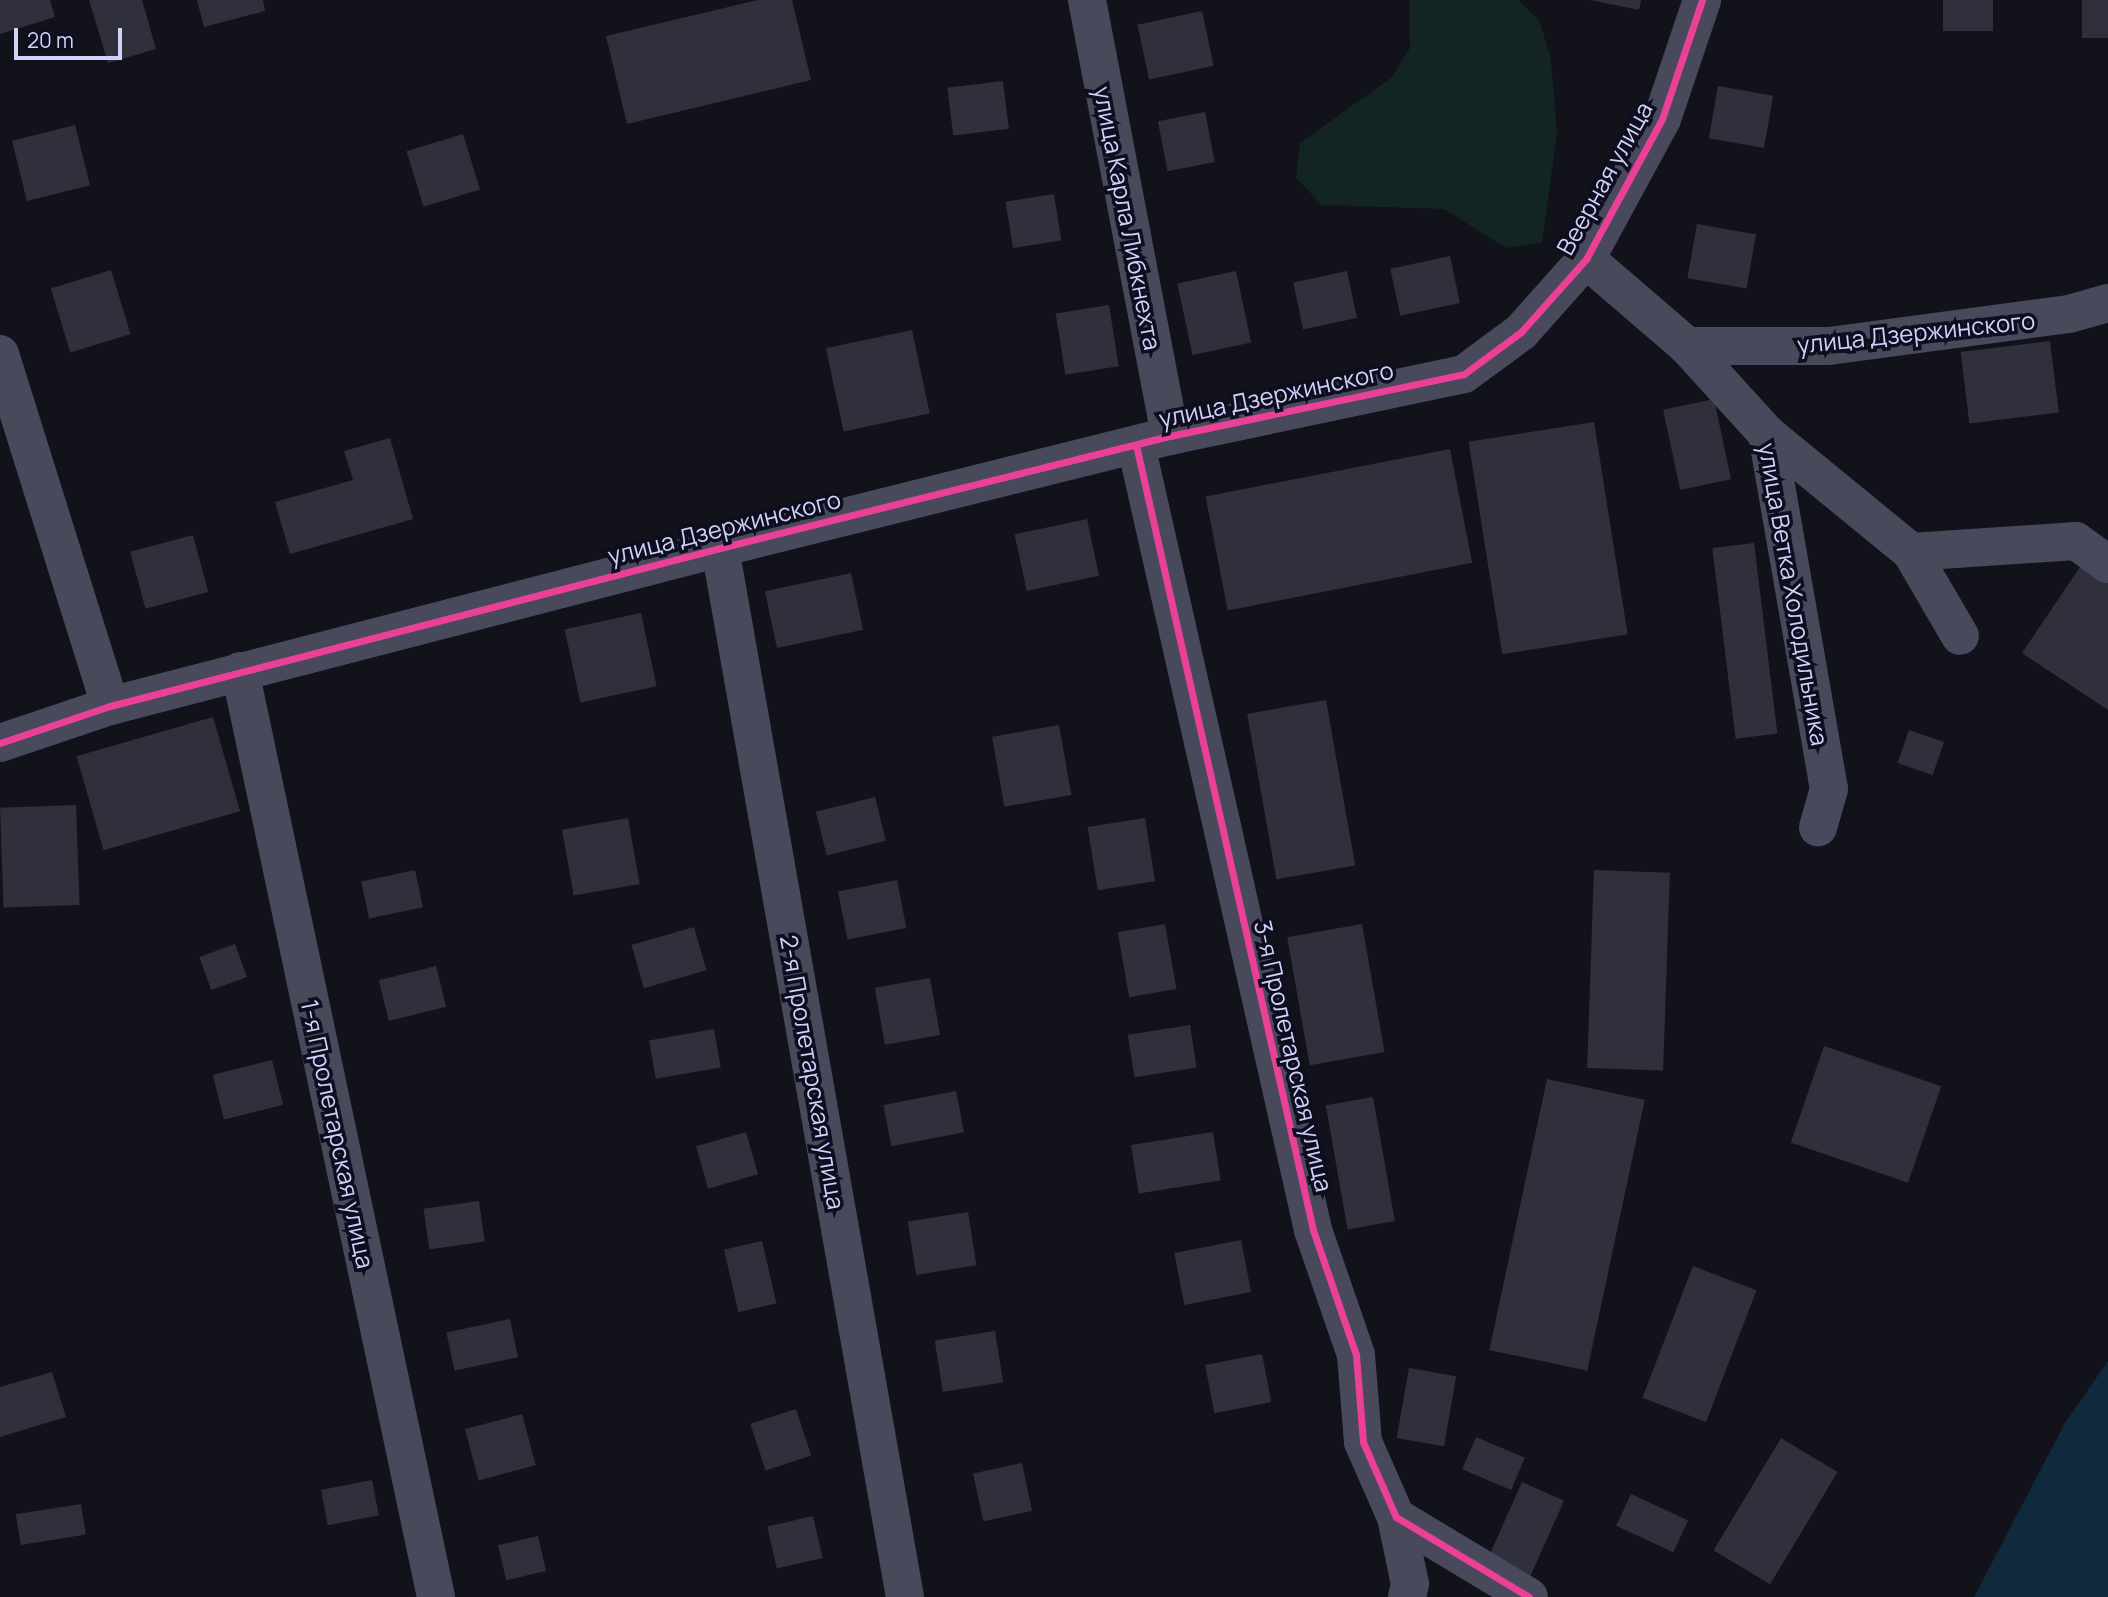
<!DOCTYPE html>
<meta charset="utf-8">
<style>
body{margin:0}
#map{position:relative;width:2108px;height:1597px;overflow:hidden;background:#12121b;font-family:Manrope,sans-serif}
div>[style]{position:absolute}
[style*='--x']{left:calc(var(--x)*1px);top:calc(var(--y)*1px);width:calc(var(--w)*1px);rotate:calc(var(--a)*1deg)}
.green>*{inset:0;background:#122523}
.water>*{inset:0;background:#11293d}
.building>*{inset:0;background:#30303d;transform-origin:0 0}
.minor>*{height:38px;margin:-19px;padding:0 19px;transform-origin:19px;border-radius:19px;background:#484a5b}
.cycleway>*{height:7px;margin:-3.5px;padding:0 3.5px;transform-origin:3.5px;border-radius:3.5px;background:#ea4096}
span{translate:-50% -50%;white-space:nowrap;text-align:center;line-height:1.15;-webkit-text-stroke:7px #0e0e1f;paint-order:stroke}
.street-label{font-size:24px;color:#d0d2fb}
.scale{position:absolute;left:14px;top:28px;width:108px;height:32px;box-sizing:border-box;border:4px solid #d0d2fb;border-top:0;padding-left:9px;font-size:21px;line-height:24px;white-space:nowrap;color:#d0d2fb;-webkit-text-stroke:5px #0e0e1f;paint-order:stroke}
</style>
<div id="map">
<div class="green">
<div style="clip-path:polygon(1409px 0,1518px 0,1540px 22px,1551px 60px,1557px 133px,1542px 243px,1506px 248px,1444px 209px,1322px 205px,1296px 178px,1300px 143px,1391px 78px,1410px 48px)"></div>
</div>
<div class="water">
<div style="clip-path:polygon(2108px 1361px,2108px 1597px,1974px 1597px,2065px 1423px)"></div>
</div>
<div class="building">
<div style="clip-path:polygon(0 0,50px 0,55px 17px,0 34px)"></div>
<div style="clip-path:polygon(89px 0,142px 0,156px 49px,108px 63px)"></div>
<div style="clip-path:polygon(197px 0,263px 0,265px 11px,204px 27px)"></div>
<div style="clip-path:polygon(758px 0,792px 0,811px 80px,627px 124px,606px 36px)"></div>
<div style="clip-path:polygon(1590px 0,1641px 0,1639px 10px)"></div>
<div style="left:1943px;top:0;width:50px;height:31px"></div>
<div style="left:2082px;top:0;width:26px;height:38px"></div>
<div style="left:1202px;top:11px;width:56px;height:66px;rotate:78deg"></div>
<div style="left:1003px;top:81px;width:48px;height:56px;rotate:83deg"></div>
<div style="left:1718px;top:86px;width:56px;height:53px;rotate:10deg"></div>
<div style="left:1205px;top:112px;width:51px;height:48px;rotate:79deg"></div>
<div style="left:75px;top:125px;width:62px;height:65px;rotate:76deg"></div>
<div style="left:463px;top:134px;width:58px;height:59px;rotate:73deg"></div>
<div style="left:1054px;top:194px;width:47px;height:49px;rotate:81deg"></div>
<div style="left:1697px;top:224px;width:60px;height:55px;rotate:10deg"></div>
<div style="left:1450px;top:256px;width:48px;height:61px;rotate:78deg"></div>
<div style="left:111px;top:270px;width:67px;height:63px;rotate:73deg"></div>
<div style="left:1236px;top:271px;width:73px;height:60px;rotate:78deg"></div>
<div style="left:1347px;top:271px;width:48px;height:55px;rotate:78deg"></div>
<div style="left:1109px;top:305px;width:62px;height:54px;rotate:81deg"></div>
<div style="left:912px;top:330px;width:85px;height:88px;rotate:78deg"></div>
<div style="left:2050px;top:341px;width:72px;height:90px;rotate:83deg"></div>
<div style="left:1714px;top:399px;width:82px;height:52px;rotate:78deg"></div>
<div style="left:1594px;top:422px;width:215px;height:127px;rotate:81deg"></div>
<div style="clip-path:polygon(390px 438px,413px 519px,290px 554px,275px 502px,353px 480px,344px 451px)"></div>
<div style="left:1450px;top:449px;width:116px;height:249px;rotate:79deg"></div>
<div style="left:1087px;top:519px;width:58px;height:74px;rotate:78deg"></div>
<div style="left:193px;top:535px;width:59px;height:65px;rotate:75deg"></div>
<div style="left:1754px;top:543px;width:192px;height:42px;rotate:83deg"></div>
<div style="clip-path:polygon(2092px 549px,2108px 560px,2108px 710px,2022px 653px)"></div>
<div style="left:851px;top:573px;width:58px;height:88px;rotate:78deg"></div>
<div style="left:641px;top:613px;width:75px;height:78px;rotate:78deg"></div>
<div style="left:1326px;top:700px;width:168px;height:80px;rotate:80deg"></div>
<div style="left:213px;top:717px;width:98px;height:142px;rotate:74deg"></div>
<div style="left:1059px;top:725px;width:71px;height:68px;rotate:80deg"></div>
<div style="left:1909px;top:730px;width:37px;height:35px;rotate:19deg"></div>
<div style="left:875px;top:797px;width:45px;height:61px;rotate:76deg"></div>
<div style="left:76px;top:805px;width:100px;height:76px;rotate:88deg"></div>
<div style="left:628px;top:818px;width:67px;height:67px;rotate:80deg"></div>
<div style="left:1145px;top:818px;width:64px;height:58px;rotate:81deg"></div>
<div style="left:415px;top:870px;width:38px;height:55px;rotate:78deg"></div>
<div style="left:1594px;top:870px;width:76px;height:198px;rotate:2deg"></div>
<div style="left:897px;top:880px;width:49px;height:60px;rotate:79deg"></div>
<div style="left:1165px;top:924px;width:66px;height:48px;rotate:80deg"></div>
<div style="left:1362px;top:924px;width:130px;height:76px;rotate:80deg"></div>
<div style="left:694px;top:927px;width:45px;height:65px;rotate:74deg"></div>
<div style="left:235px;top:944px;width:35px;height:38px;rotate:70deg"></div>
<div style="left:436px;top:966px;width:42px;height:59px;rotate:76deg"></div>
<div style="left:930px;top:978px;width:58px;height:56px;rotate:80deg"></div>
<div style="left:1190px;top:1025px;width:43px;height:63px;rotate:81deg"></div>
<div style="left:714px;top:1029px;width:39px;height:66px;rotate:80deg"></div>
<div style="left:1824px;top:1046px;width:124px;height:102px;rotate:19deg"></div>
<div style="left:272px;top:1060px;width:46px;height:61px;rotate:76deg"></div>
<div style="left:1547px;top:1079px;width:100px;height:277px;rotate:12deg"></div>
<div style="left:956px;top:1091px;width:42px;height:74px;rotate:79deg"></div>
<div style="left:1373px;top:1097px;width:126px;height:48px;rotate:80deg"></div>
<div style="left:746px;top:1132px;width:44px;height:52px;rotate:74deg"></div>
<div style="left:1213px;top:1132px;width:49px;height:83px;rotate:81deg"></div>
<div style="left:479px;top:1201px;width:41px;height:56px;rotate:82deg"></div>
<div style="left:968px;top:1212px;width:54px;height:61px;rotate:81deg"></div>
<div style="left:1241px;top:1240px;width:53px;height:68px;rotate:79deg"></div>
<div style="left:762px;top:1241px;width:64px;height:39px;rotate:77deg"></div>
<div style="left:1693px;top:1266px;width:68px;height:141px;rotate:21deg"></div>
<div style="left:510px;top:1319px;width:39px;height:65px;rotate:78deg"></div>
<div style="left:995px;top:1331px;width:52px;height:61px;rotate:81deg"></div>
<div style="left:1262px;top:1354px;width:49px;height:58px;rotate:79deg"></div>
<div style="left:1409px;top:1368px;width:48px;height:71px;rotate:10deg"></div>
<div style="clip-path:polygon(52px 1372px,66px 1417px,0 1437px,0 1387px)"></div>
<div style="left:796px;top:1409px;width:49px;height:48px;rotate:72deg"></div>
<div style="left:522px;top:1414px;width:53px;height:59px;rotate:75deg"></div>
<div style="left:1476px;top:1437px;width:53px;height:35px;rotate:23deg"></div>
<div style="left:1781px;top:1438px;width:66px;height:131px;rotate:31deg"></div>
<div style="left:1022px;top:1463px;width:49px;height:50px;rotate:78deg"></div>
<div style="left:372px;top:1480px;width:36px;height:52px;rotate:79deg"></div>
<div style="left:1522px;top:1482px;width:46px;height:82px;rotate:24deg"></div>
<div style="left:1631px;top:1494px;width:63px;height:35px;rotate:25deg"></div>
<div style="left:81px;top:1504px;width:31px;height:66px;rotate:81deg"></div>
<div style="left:813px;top:1516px;width:43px;height:47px;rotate:77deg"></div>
<div style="left:538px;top:1536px;width:36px;height:41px;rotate:77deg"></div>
</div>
<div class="minor">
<div style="--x:1087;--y:0;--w:444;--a:79.2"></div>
<div style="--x:1586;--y:259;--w:133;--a:40.7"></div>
<div style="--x:1687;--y:346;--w:142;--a:0"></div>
<div style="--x:1829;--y:346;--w:242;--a:-7.6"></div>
<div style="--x:2069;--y:314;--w:41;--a:-15.8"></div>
<div style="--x:1687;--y:346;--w:119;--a:47.7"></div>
<div style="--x:1767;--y:434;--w:360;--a:80.1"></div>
<div style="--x:1829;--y:789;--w:40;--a:106"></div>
<div style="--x:0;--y:354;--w:369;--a:72.6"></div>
<div style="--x:1767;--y:434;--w:186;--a:39.3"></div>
<div style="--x:1911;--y:552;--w:165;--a:-3.8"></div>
<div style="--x:2076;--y:541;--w:39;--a:36"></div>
<div style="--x:1136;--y:445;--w:805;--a:77.29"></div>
<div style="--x:1313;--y:1230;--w:132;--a:71"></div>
<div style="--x:1356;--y:1355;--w:87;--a:85.4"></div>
<div style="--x:1363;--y:1442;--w:82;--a:66.3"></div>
<div style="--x:1396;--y:1517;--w:155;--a:31"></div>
<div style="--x:720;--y:548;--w:1065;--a:80"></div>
<div style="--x:1911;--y:552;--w:97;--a:59.7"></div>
<div style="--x:240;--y:671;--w:947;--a:78.05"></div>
<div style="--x:0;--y:743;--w:116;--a:-18.6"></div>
<div style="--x:110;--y:706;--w:630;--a:-14.52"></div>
<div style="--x:720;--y:548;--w:464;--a:-14"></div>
<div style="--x:1170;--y:436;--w:300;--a:-11.9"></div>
<div style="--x:1464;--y:374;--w:71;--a:-36.4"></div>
<div style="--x:1521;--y:332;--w:98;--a:-48.3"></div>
<div style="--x:1586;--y:259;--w:159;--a:-61.5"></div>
<div style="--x:1662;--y:119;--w:126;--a:-71.4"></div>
<div style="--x:1396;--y:1517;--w:68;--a:78.2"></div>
<div style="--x:1410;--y:1584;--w:13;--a:103"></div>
</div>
<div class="cycleway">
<div style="--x:1136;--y:445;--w:805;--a:77.29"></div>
<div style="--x:1313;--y:1230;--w:132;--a:71"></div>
<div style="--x:1356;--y:1355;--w:87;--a:85.4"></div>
<div style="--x:1363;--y:1442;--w:82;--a:66.3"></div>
<div style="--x:1396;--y:1517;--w:155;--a:31"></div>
<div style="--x:0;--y:743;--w:116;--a:-18.6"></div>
<div style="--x:110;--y:706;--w:630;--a:-14.52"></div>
<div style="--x:720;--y:548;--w:464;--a:-14"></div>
<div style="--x:1170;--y:436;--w:300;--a:-11.9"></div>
<div style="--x:1464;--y:374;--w:71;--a:-36.4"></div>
<div style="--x:1521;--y:332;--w:98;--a:-48.3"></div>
<div style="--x:1586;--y:259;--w:159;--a:-61.5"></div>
<div style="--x:1662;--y:119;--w:126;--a:-71.4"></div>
</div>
<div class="street-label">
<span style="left:1604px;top:178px;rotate:-61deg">Веерная улица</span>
<span style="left:1128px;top:218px;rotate:79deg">улица Карла Либкнехта</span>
<span style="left:1916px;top:332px;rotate:-6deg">улица Дзержинского</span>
<span style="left:1276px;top:394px;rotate:-12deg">улица Дзержинского</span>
<span style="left:724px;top:527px;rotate:-14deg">улица Дзержинского</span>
<span style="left:1794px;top:594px;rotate:80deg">улица Ветка Холодильника</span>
<span style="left:1294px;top:1056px;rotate:77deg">3-я Пролетарская улица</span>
<span style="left:813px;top:1072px;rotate:80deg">2-я Пролетарская улица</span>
<span style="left:338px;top:1134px;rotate:78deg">1-я Пролетарская улица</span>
</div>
<div class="scale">20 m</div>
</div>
